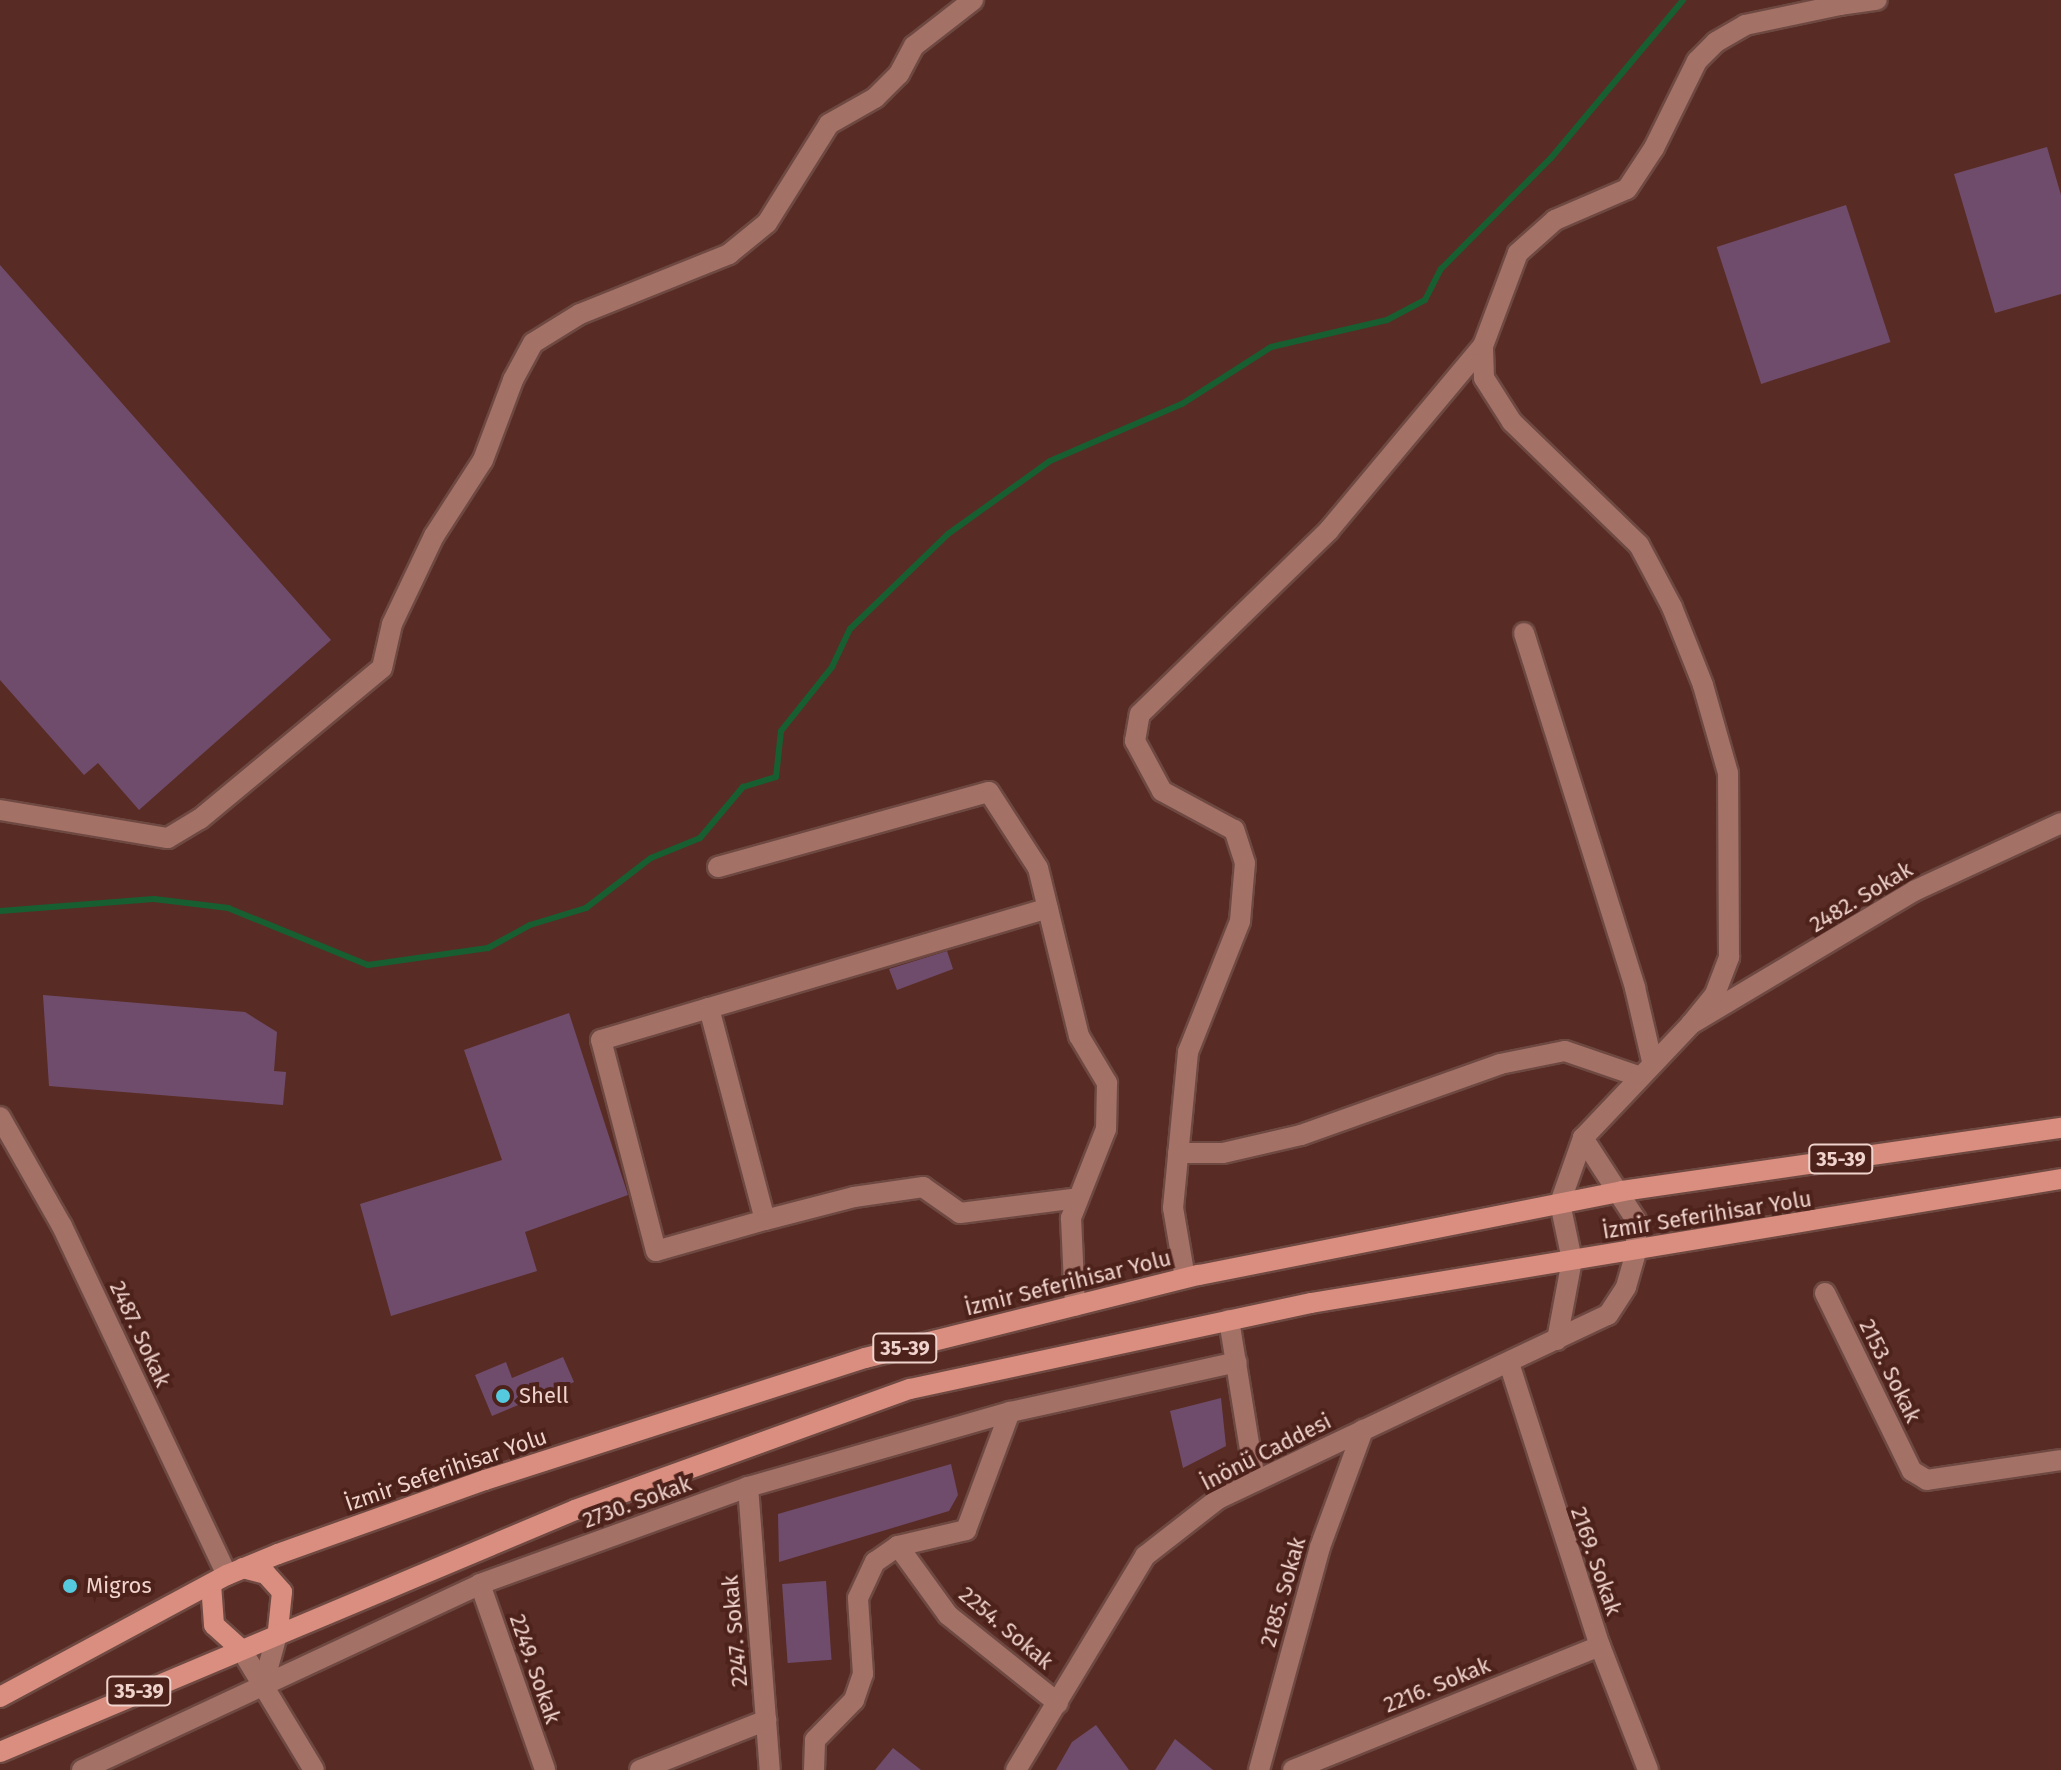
<!DOCTYPE html>
<meta charset="utf-8">
<style>
body{margin:0}
#map{position:relative;width:2061px;height:1770px;overflow:hidden;background:#582c24;font-family:"Fira Sans",sans-serif}
div>[style]{position:absolute}
[style*='--x']{left:calc(var(--x)*1px);top:calc(var(--y)*1px);width:calc(var(--w)*1px);rotate:calc(var(--a)*1deg)}
.stream>*{height:6px;margin:-3px;padding:0 3px;transform-origin:3px;border-radius:3px;background:#175f31}
.building>*{inset:0;background:#704c6c;transform-origin:0 0}
.roads{filter:drop-shadow(2px 0 #6e4942) drop-shadow(-2px 0 #6e4942) drop-shadow(0 2px #6e4942) drop-shadow(0 -2px #6e4942)}
.minor>*{height:20px;margin:-10px;padding:0 10px;transform-origin:10px;border-radius:10px;background:#a47167}
.tertiary>*{height:20px;margin:-10px;padding:0 10px;transform-origin:10px;border-radius:10px;background:#a47167}
.primary>*{height:20px;margin:-10px;padding:0 10px;transform-origin:10px;border-radius:10px;background:#da8e7f}
.dots>*{width:22px;height:22px;translate:-50% -50%;box-sizing:border-box;border:4px solid #4d221b;border-radius:50%}
span{translate:-50% -50%;white-space:nowrap;text-align:center;line-height:1.15;-webkit-text-stroke:8px #4d221b;paint-order:stroke}
.shield-label span{padding:2px 6px;background:#4d221b;border:2px solid;border-radius:6px;-webkit-text-stroke-width:0}
.shield-label{font-size:20px;color:#f0d3cd;font-weight:700}
.street-label{font-size:22px;color:#f0d3cd}
.poi-label{font-size:22px;color:#f0d3cd}
.left{translate:0 -50%;text-align:left}
</style>
<div id="map">
<div class="stream">
<div style="--x:0;--y:911;--w:154;--a:-4.5"></div>
<div style="--x:154;--y:899;--w:75;--a:6.9"></div>
<div style="--x:228;--y:908;--w:151;--a:22.2"></div>
<div style="--x:368;--y:965;--w:121;--a:-8.1"></div>
<div style="--x:488;--y:948;--w:48;--a:-28.7"></div>
<div style="--x:530;--y:925;--w:59;--a:-16.9"></div>
<div style="--x:586;--y:908;--w:82;--a:-37.6"></div>
<div style="--x:651;--y:858;--w:53;--a:-22.2"></div>
<div style="--x:700;--y:838;--w:67;--a:-49.9"></div>
<div style="--x:743;--y:787;--w:34;--a:-17"></div>
<div style="--x:776;--y:777;--w:46;--a:-83.8"></div>
<div style="--x:781;--y:731;--w:82;--a:-51.4"></div>
<div style="--x:832;--y:667;--w:42;--a:-64.7"></div>
<div style="--x:850;--y:629;--w:136;--a:-44.1"></div>
<div style="--x:948;--y:534;--w:125;--a:-35.6"></div>
<div style="--x:1050;--y:461;--w:144;--a:-23.4"></div>
<div style="--x:1182;--y:404;--w:106;--a:-32.6"></div>
<div style="--x:1271;--y:347;--w:119;--a:-13.1"></div>
<div style="--x:1387;--y:320;--w:43;--a:-27.8"></div>
<div style="--x:1425;--y:300;--w:35;--a:-63"></div>
<div style="--x:1441;--y:269;--w:156;--a:-45.3"></div>
<div style="--x:1551;--y:158;--w:206;--a:-50.1"></div>
</div>
<div class="building">
<div style="clip-path:polygon(2047px 147px,2061px 195px,2061px 294px,1995px 313px,1954px 174px)"></div>
<div style="left:1846px;top:205px;width:144px;height:136px;rotate:72deg"></div>
<div style="clip-path:polygon(0 265px,331px 640px,139px 810px,98px 763px,84px 775px,0 680px)"></div>
<div style="clip-path:polygon(947px 951px,953px 969px,897px 990px,889px 969px)"></div>
<div style="clip-path:polygon(43px 995px,245px 1012px,277px 1032px,274px 1071px,286px 1072px,283px 1105px,49px 1086px)"></div>
<div style="clip-path:polygon(569px 1013px,628px 1195px,525px 1232px,537px 1271px,391px 1316px,360px 1204px,502px 1160px,464px 1050px)"></div>
<div style="clip-path:polygon(563px 1357px,574px 1382px,492px 1416px,475px 1375px,506px 1362px,512px 1378px)"></div>
<div style="clip-path:polygon(1221px 1398px,1226px 1446px,1183px 1468px,1170px 1411px)"></div>
<div style="clip-path:polygon(951px 1464px,958px 1495px,949px 1511px,779px 1562px,778px 1514px)"></div>
<div style="left:826px;top:1581px;width:79px;height:44px;rotate:86deg"></div>
<div style="clip-path:polygon(1096px 1725px,1129px 1770px,1056px 1770px,1072px 1742px)"></div>
<div style="clip-path:polygon(1175px 1739px,1213px 1770px,1155px 1770px)"></div>
<div style="clip-path:polygon(893px 1748px,921px 1770px,875px 1770px)"></div>
</div>
<div class="roads">
<div class="minor">
<div style="--x:1524;--y:633;--w:372;--a:72.6"></div>
<div style="--x:1635;--y:988;--w:75;--a:76.9"></div>
<div style="--x:718;--y:867;--w:281;--a:-15.5"></div>
<div style="--x:989;--y:792;--w:90;--a:57.2"></div>
<div style="--x:1038;--y:868;--w:173;--a:76.3"></div>
<div style="--x:1079;--y:1036;--w:55;--a:59.2"></div>
<div style="--x:1107;--y:1083;--w:46;--a:91.2"></div>
<div style="--x:1106;--y:1129;--w:96;--a:111.5"></div>
<div style="--x:1071;--y:1218;--w:88;--a:87.4"></div>
<div style="--x:709;--y:1008;--w:219;--a:75.2"></div>
<div style="--x:765;--y:1220;--w:113;--a:164.1"></div>
<div style="--x:656;--y:1251;--w:218;--a:-104.6"></div>
<div style="--x:601;--y:1040;--w:113;--a:-16.5"></div>
<div style="--x:709;--y:1008;--w:353;--a:-16.4"></div>
<div style="--x:1691;--y:1024;--w:260;--a:-30.8"></div>
<div style="--x:1914;--y:891;--w:162;--a:-24.8"></div>
<div style="--x:1178;--y:1153;--w:45;--a:0"></div>
<div style="--x:1223;--y:1153;--w:80;--a:-13"></div>
<div style="--x:1301;--y:1135;--w:211;--a:-19.6"></div>
<div style="--x:1500;--y:1064;--w:66;--a:-11.3"></div>
<div style="--x:1565;--y:1051;--w:77;--a:18.9"></div>
<div style="--x:765;--y:1220;--w:92;--a:-14.5"></div>
<div style="--x:854;--y:1197;--w:70;--a:-8.2"></div>
<div style="--x:923;--y:1187;--w:45;--a:35.1"></div>
<div style="--x:960;--y:1213;--w:119;--a:-7.2"></div>
<div style="--x:1825;--y:1293;--w:198;--a:64"></div>
<div style="--x:1912;--y:1471;--w:17;--a:31"></div>
<div style="--x:1927;--y:1480;--w:135;--a:-8.5"></div>
<div style="--x:1229;--y:1320;--w:163;--a:80.8"></div>
<div style="--x:1509;--y:1363;--w:297;--a:72.2"></div>
<div style="--x:1600;--y:1646;--w:133;--a:68.8"></div>
<div style="--x:748;--y:1487;--w:284;--a:85.6"></div>
<div style="--x:898;--y:1546;--w:85;--a:54.1"></div>
<div style="--x:948;--y:1615;--w:141;--a:38.7"></div>
<div style="--x:480;--y:1584;--w:197;--a:70.7"></div>
<div style="--x:82;--y:1770;--w:439;--a:-25"></div>
<div style="--x:480;--y:1584;--w:285;--a:-19.9"></div>
<div style="--x:748;--y:1487;--w:273;--a:-16"></div>
<div style="--x:1010;--y:1412;--w:232;--a:-12.4"></div>
<div style="--x:640;--y:1770;--w:136;--a:-21.5"></div>
<div style="--x:814;--y:1770;--w:30;--a:-88"></div>
<div style="--x:815;--y:1740;--w:56;--a:-45.7"></div>
<div style="--x:854;--y:1700;--w:28;--a:-71"></div>
<div style="--x:863;--y:1674;--w:76;--a:-93.8"></div>
<div style="--x:858;--y:1598;--w:40;--a:-65"></div>
<div style="--x:875;--y:1562;--w:28;--a:-35"></div>
<div style="--x:898;--y:1546;--w:70;--a:-13.2"></div>
<div style="--x:966;--y:1530;--w:126;--a:-69.6"></div>
<div style="--x:1259;--y:1770;--w:231;--a:-74.7"></div>
<div style="--x:1320;--y:1547;--w:125;--a:-69.8"></div>
<div style="--x:1293;--y:1770;--w:331;--a:-22"></div>
</div>
<div class="tertiary">
<div style="--x:1840;--y:5;--w:37;--a:-8"></div>
<div style="--x:0;--y:810;--w:170;--a:9.5"></div>
<div style="--x:168;--y:838;--w:37;--a:-31"></div>
<div style="--x:200;--y:819;--w:236;--a:-39.7"></div>
<div style="--x:382;--y:668;--w:45;--a:-77.2"></div>
<div style="--x:392;--y:624;--w:98;--a:-64.5"></div>
<div style="--x:434;--y:536;--w:90;--a:-57.2"></div>
<div style="--x:483;--y:460;--w:85;--a:-69.4"></div>
<div style="--x:513;--y:380;--w:42;--a:-61.6"></div>
<div style="--x:533;--y:343;--w:55;--a:-31.7"></div>
<div style="--x:580;--y:314;--w:161;--a:-21.9"></div>
<div style="--x:729;--y:254;--w:49;--a:-39.2"></div>
<div style="--x:767;--y:223;--w:117;--a:-57.9"></div>
<div style="--x:829;--y:124;--w:53;--a:-29.5"></div>
<div style="--x:875;--y:98;--w:34;--a:-45"></div>
<div style="--x:899;--y:74;--w:32;--a:-62"></div>
<div style="--x:914;--y:46;--w:75;--a:-37.9"></div>
<div style="--x:0;--y:1117;--w:125;--a:60.4"></div>
<div style="--x:62;--y:1226;--w:386;--a:64.7"></div>
<div style="--x:1185;--y:1278;--w:71;--a:-99.7"></div>
<div style="--x:1173;--y:1208;--w:157;--a:-84.5"></div>
<div style="--x:1188;--y:1052;--w:141;--a:-68.3"></div>
<div style="--x:1240;--y:921;--w:58;--a:-85.1"></div>
<div style="--x:1245;--y:863;--w:35;--a:-108"></div>
<div style="--x:1234;--y:830;--w:82;--a:-151.6"></div>
<div style="--x:1162;--y:791;--w:57;--a:-118.4"></div>
<div style="--x:1135;--y:741;--w:27;--a:-80"></div>
<div style="--x:1140;--y:714;--w:264;--a:-44.2"></div>
<div style="--x:1329;--y:530;--w:240;--a:-50.1"></div>
<div style="--x:1557;--y:1340;--w:81;--a:-79.4"></div>
<div style="--x:1572;--y:1260;--w:58;--a:-101.9"></div>
<div style="--x:1560;--y:1203;--w:69;--a:-70.5"></div>
<div style="--x:1583;--y:1138;--w:157;--a:-46.5"></div>
<div style="--x:1691;--y:1024;--w:38;--a:-51"></div>
<div style="--x:1715;--y:994;--w:40;--a:-69"></div>
<div style="--x:1729;--y:957;--w:184;--a:-90.3"></div>
<div style="--x:1728;--y:773;--w:91;--a:-105.9"></div>
<div style="--x:1703;--y:685;--w:84;--a:-111.7"></div>
<div style="--x:1672;--y:607;--w:70;--a:-118"></div>
<div style="--x:1639;--y:545;--w:177;--a:-135.9"></div>
<div style="--x:1512;--y:422;--w:52;--a:-122.5"></div>
<div style="--x:1484;--y:378;--w:32;--a:-92"></div>
<div style="--x:1483;--y:346;--w:99;--a:-69.4"></div>
<div style="--x:1518;--y:253;--w:50;--a:-41.7"></div>
<div style="--x:1555;--y:220;--w:78;--a:-23.3"></div>
<div style="--x:1627;--y:189;--w:49;--a:-56.6"></div>
<div style="--x:1654;--y:148;--w:97;--a:-63.7"></div>
<div style="--x:1697;--y:61;--w:27;--a:-45"></div>
<div style="--x:1716;--y:42;--w:34;--a:-30"></div>
<div style="--x:1745;--y:25;--w:97;--a:-11.9"></div>
<div style="--x:1840;--y:5;--w:5;--a:-112"></div>
<div style="--x:241;--y:1649;--w:141;--a:58.9"></div>
<div style="--x:264;--y:1682;--w:53;--a:-74.6"></div>
<div style="--x:1016;--y:1770;--w:250;--a:-58.9"></div>
<div style="--x:1145;--y:1556;--w:93;--a:-38"></div>
<div style="--x:1218;--y:1499;--w:431;--a:-25.3"></div>
<div style="--x:1608;--y:1315;--w:33;--a:-57"></div>
<div style="--x:1626;--y:1287;--w:37;--a:-74"></div>
<div style="--x:1636;--y:1251;--w:31;--a:-90"></div>
<div style="--x:1636;--y:1220;--w:98;--a:-122.9"></div>
</div>
<div class="primary">
<div style="--x:243;--y:1568;--w:24;--a:15"></div>
<div style="--x:266;--y:1574;--w:24;--a:48"></div>
<div style="--x:282;--y:1592;--w:39;--a:96"></div>
<div style="--x:211;--y:1584;--w:41;--a:85.8"></div>
<div style="--x:214;--y:1625;--w:36;--a:42"></div>
<div style="--x:0;--y:1697;--w:258;--a:-28.3"></div>
<div style="--x:227;--y:1575;--w:55;--a:-22.4"></div>
<div style="--x:278;--y:1554;--w:220;--a:-19.7"></div>
<div style="--x:485;--y:1480;--w:399;--a:-17.8"></div>
<div style="--x:865;--y:1358;--w:344;--a:-14"></div>
<div style="--x:1199;--y:1275;--w:431;--a:-11.2"></div>
<div style="--x:1622;--y:1191;--w:443;--a:-8.2"></div>
<div style="--x:0;--y:1752;--w:624;--a:-22.82"></div>
<div style="--x:575;--y:1510;--w:356;--a:-19.9"></div>
<div style="--x:910;--y:1389;--w:410;--a:-12.1"></div>
<div style="--x:1311;--y:1303;--w:760;--a:-9.39"></div>
</div>
</div>
<div class="dots">
<div style="left:503px;top:1396px;background:#55cadf"></div>
<div style="left:70px;top:1586px;background:#55cadf"></div>
</div>
<div class="shield-label">
<span style="left:1841px;top:1159px">35-39</span>
<span style="left:905px;top:1348px">35-39</span>
<span style="left:139px;top:1691px">35-39</span>
</div>
<div class="street-label">
<span style="left:1861px;top:897px;rotate:-31deg">2482. Sokak</span>
<span style="left:1707px;top:1215px;rotate:-9deg">İzmir Seferihisar Yolu</span>
<span style="left:1068px;top:1283px;rotate:-14deg">İzmir Seferihisar Yolu</span>
<span style="left:140px;top:1334px;rotate:65deg">2487. Sokak</span>
<span style="left:1890px;top:1371px;rotate:64deg">2153. Sokak</span>
<span style="left:1266px;top:1452px;rotate:-27deg">İnönü Caddesi</span>
<span style="left:446px;top:1470px;rotate:-19deg">İzmir Seferihisar Yolu</span>
<span style="left:637px;top:1502px;rotate:-20deg">2730. Sokak</span>
<span style="left:1596px;top:1561px;rotate:71deg">2169. Sokak</span>
<span style="left:1283px;top:1592px;rotate:-74deg">2185. Sokak</span>
<span style="left:1006px;top:1628px;rotate:40deg">2254. Sokak</span>
<span style="left:735px;top:1631px;rotate:-95deg">2247. Sokak</span>
<span style="left:535px;top:1669px;rotate:71deg">2249. Sokak</span>
<span style="left:1437px;top:1685px;rotate:-22deg">2216. Sokak</span>
</div>
<div class="poi-label">
<span class="left" style="left:519px;top:1396px">Shell</span>
<span class="left" style="left:86px;top:1586px">Migros</span>
</div>
</div>
